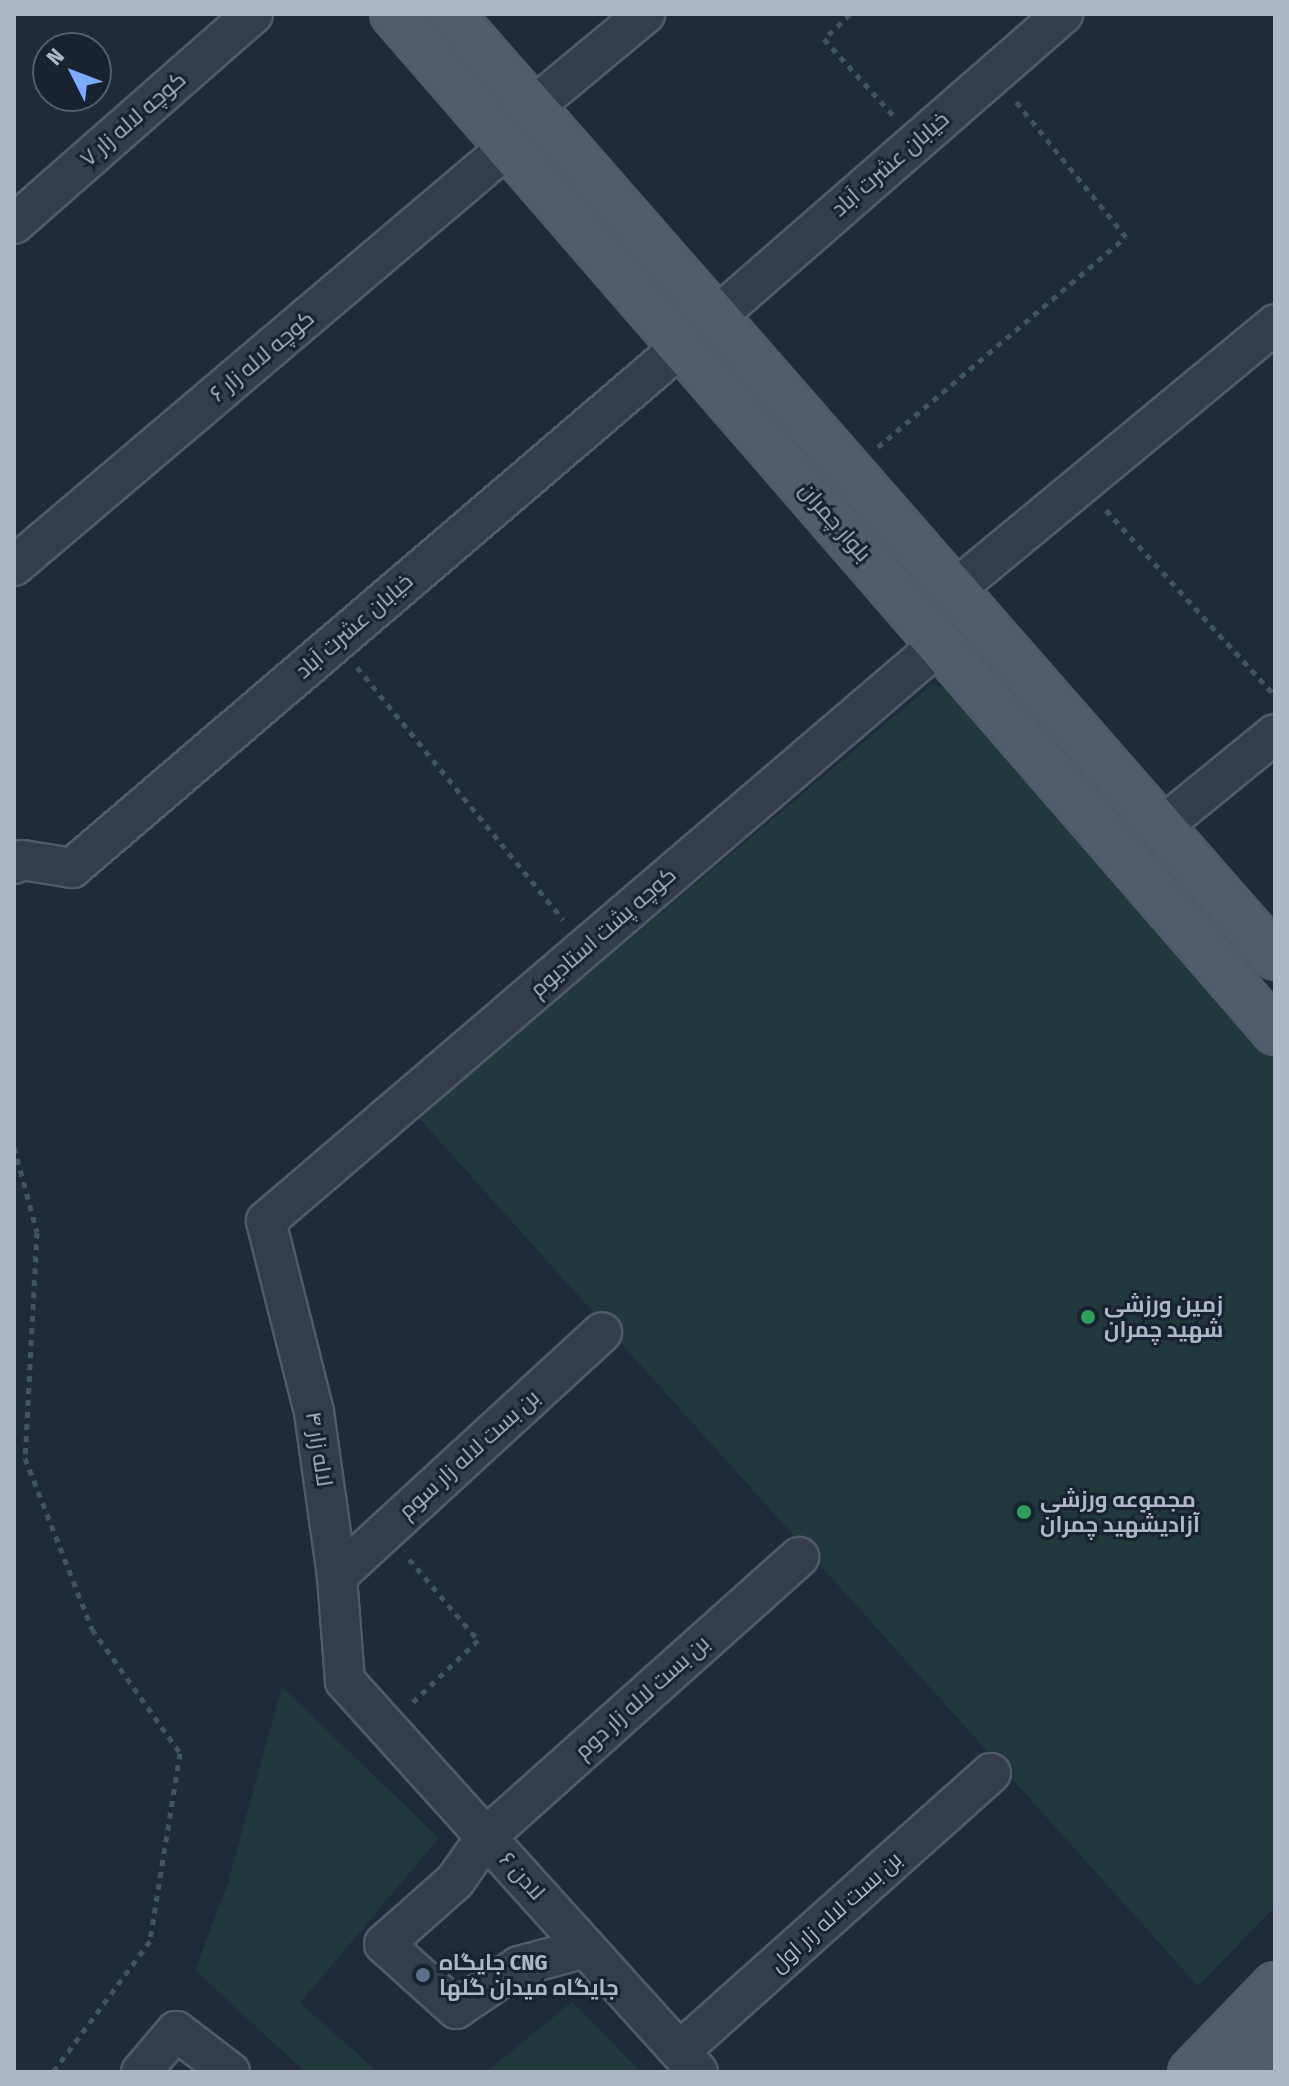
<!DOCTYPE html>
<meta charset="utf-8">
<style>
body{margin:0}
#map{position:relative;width:1289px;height:2086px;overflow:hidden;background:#1f2b3b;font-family:"Fira Sans Condensed",Cairo,sans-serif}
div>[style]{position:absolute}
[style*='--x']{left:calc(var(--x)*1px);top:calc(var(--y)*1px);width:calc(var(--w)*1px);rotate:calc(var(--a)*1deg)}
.green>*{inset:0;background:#21393c}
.path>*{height:5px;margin-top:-2.5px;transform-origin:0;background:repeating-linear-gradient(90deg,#3f565a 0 6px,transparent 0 12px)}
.roads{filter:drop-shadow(2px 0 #515a69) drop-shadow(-2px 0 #515a69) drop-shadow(0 2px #515a69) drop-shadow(0 -2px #515a69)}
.minor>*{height:38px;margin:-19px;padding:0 19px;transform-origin:19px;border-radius:19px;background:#333d4b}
.major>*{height:44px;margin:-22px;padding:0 22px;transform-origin:22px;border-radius:22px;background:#515c6c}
.dots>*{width:22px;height:22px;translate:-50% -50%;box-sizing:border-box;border:4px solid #182230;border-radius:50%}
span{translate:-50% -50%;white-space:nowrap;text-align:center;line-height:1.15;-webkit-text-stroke:6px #182230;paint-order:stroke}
.street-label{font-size:22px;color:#aeb7c8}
.poi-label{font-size:22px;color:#aeb7c8;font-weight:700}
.left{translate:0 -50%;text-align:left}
.frame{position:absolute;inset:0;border:16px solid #aeb7c8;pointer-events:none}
.north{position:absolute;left:32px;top:32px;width:80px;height:80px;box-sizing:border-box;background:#182230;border:2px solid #545e6d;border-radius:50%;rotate:312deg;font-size:22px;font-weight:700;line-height:32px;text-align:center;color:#aeb7c8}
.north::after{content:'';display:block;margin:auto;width:28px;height:36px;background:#7bacff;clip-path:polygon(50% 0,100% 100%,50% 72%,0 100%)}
</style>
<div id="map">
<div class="green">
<div style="clip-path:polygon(932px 685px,954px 689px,1275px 1058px,1275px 1907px,1198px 1986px,418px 1117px)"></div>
<div style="clip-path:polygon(282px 1687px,439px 1838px,300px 2003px,378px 2072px,305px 2072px,195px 1970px,228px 1883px)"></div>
<div style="clip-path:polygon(572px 2002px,641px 2072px,486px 2072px)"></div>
</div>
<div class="path">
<div style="--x:850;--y:14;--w:36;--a:136"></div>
<div style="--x:824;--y:39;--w:103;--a:47.8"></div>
<div style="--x:878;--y:447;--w:325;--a:-40.3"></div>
<div style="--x:1126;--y:237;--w:178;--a:-129.1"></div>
<div style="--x:1106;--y:510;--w:251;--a:47.7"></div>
<div style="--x:357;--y:667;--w:326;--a:50.8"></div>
<div style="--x:14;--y:1147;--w:88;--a:74.9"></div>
<div style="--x:37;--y:1232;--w:226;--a:93"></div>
<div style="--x:25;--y:1458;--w:184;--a:68.6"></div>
<div style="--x:92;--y:1629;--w:152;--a:54.6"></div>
<div style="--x:180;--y:1753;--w:190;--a:99.1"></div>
<div style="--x:150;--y:1941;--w:163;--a:126.5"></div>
<div style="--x:409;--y:1559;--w:106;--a:49.6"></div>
<div style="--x:478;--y:1640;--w:91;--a:136.3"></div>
</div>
<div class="roads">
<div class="minor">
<div style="--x:533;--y:107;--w:146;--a:-39.7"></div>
<div style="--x:14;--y:224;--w:318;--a:-41.3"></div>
<div style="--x:718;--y:315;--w:458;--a:-41.1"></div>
<div style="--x:14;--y:566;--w:649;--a:-40.31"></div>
<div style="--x:954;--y:590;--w:417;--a:-39.6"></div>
<div style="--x:1161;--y:827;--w:147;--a:-39.2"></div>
<div style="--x:14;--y:864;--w:9;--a:-27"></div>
<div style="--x:22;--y:860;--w:51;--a:9.1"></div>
<div style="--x:72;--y:868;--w:803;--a:-40.55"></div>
<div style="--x:337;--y:1576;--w:360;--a:-42.6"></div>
<div style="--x:586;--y:1948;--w:69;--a:165"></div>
<div style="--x:519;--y:1966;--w:76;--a:145.7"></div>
<div style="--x:456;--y:2009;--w:97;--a:-137.9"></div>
<div style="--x:384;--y:1944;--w:95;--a:-41.6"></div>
<div style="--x:455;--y:1881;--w:54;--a:-54.8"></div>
<div style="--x:486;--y:1837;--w:420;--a:-41.8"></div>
<div style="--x:680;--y:2051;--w:417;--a:-41.8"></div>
<div style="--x:141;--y:2072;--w:54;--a:-49.5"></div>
<div style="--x:176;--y:2031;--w:68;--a:37.2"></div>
<div style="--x:698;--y:2072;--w:527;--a:-132.08"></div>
<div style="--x:345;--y:1681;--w:105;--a:-94.4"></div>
<div style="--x:337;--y:1576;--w:166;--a:-98"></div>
<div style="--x:314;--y:1412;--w:197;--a:-104.1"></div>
<div style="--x:266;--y:1221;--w:887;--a:-40.57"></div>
</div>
<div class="major">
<div style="--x:393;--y:14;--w:1347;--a:49.09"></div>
<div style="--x:451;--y:14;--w:1252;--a:48.85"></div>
<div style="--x:1191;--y:2072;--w:121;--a:-46"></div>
<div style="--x:1238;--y:2072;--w:53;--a:-45.8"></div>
</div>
</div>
<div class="dots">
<div style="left:1088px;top:1317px;background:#2e9e5b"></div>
<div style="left:1024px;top:1512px;background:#2e9e5b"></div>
<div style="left:423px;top:1975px;background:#5c6f8a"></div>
</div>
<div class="street-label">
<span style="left:133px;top:119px;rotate:-41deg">کوچه لاله زار ۷</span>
<span style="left:890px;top:164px;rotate:-41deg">خیابان عشرت آباد</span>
<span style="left:262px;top:356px;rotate:-40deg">کوچه لاله زار ۶</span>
<span style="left:835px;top:522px;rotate:49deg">بلوار چمران</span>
<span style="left:354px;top:626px;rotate:-41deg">خیابان عشرت آباد</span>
<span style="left:603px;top:932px;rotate:-41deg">کوچه پشت استادیوم</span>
<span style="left:319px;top:1449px;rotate:81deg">لاله زار ۴</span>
<span style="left:469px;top:1454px;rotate:-42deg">بن بست لاله زار سوم</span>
<span style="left:642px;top:1697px;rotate:-42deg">بن بست لاله زار دوم</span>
<span style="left:522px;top:1876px;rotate:48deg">لادن ۶</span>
<span style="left:836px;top:1912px;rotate:-42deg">بن بست لاله زار اول</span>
</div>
<div class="poi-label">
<span class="left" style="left:1104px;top:1317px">زمین ورزشی<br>شهید چمران</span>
<span class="left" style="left:1040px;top:1512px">مجموعه ورزشی<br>آزادیشهید چمران</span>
<span class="left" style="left:439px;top:1975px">جایگاه CNG<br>جایگاه میدان گلها</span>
</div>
<div class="frame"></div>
<div class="north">N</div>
</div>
